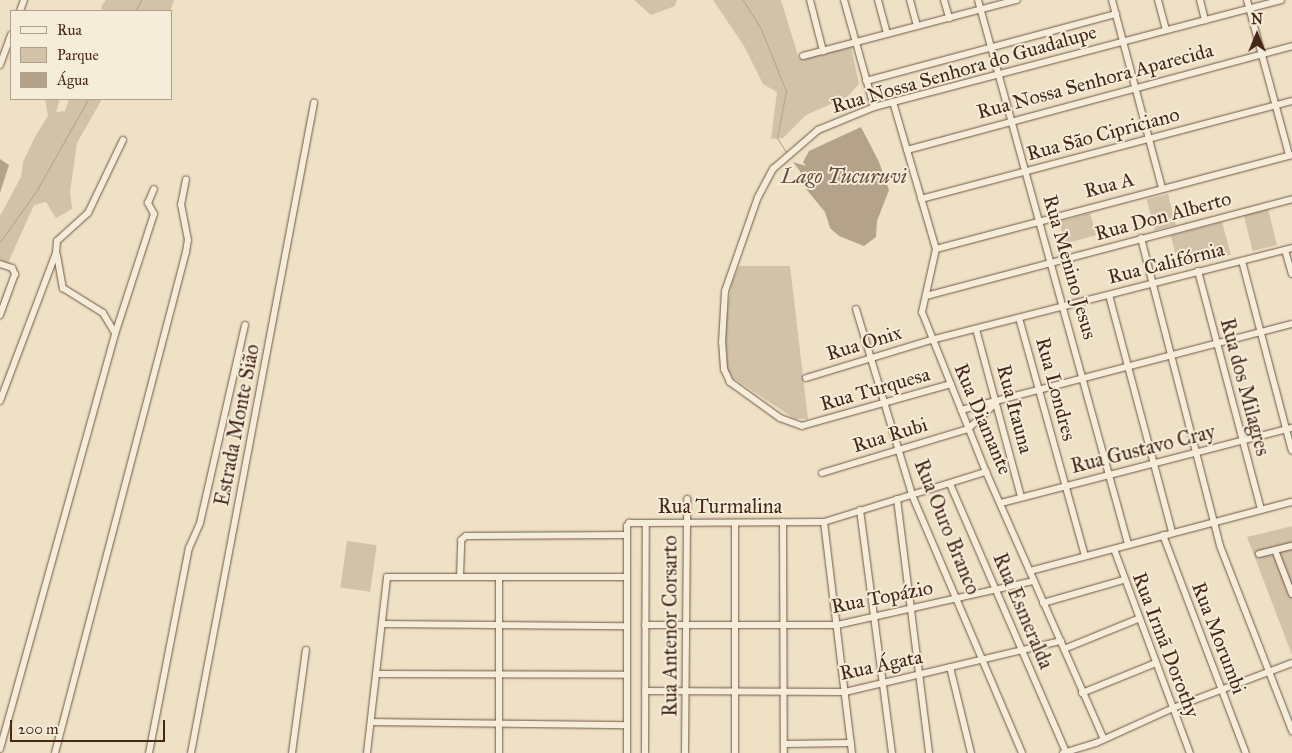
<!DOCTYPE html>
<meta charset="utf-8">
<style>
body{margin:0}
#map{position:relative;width:1292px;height:753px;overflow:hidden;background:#efe1c5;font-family:"IM FELL Great Primer",serif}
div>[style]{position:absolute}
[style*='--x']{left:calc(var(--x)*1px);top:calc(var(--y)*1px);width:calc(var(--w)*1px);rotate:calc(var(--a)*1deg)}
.green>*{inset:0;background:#d2c2a8;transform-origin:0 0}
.water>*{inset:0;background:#b5a28b}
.stream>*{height:1px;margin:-0.5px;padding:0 0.5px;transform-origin:0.5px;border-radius:0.5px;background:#b5a28b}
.roads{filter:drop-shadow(0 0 1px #705645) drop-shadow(0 0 1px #705645)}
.minor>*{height:6px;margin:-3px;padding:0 3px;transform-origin:3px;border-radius:3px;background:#f5ecd9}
span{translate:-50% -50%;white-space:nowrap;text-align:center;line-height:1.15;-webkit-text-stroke:4px #f5ecd9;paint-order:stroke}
.street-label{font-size:20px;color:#45281a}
.water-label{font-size:21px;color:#674d3c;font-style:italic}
.legend{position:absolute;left:10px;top:10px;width:162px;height:90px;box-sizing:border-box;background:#f5ecd9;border:1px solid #af9e8d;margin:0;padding:6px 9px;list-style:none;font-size:15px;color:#45281a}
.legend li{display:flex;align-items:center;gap:10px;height:25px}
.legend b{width:25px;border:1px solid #af9e8d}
.north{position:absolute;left:1232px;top:10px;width:50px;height:50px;-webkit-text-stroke:4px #f5ecd9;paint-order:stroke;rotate:0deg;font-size:14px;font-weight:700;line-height:20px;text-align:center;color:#45281a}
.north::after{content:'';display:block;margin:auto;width:18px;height:22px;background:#45281a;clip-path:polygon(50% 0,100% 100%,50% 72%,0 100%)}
.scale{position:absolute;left:10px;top:720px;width:155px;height:22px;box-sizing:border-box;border:2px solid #45281a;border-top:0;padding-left:6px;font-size:15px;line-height:18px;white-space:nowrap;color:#45281a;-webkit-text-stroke:4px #f5ecd9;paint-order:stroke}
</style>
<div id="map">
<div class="green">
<i style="clip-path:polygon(106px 0,174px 0,170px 11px,103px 11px,101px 7px)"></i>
<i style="clip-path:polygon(634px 0,677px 0,675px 6px,651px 15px)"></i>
<i style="clip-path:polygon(713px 0,781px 0,799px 59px,851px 47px,859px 84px,847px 97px,806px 115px,783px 138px,771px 139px,777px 92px,763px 84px,744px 46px)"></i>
<i style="clip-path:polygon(45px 99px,60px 99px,56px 112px,65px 111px,69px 99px,102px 99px,77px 143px,70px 192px,72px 209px,56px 218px,46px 202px,34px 205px,8px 263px,0 260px,0 216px,21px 177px,23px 162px,36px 135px,48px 116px)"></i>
<i style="left:1168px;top:194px;width:32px;height:22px;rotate:76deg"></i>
<i style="left:1268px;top:209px;width:37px;height:25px;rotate:76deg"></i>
<i style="left:1090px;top:213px;width:23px;height:32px;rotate:75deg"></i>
<i style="left:1222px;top:222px;width:34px;height:53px;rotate:75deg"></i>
<i style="clip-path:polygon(739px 266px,790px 266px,808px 419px,795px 419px,733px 378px,727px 369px,725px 328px,731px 285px)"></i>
<i style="clip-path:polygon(1292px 526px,1292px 655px,1247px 537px)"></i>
<i style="left:347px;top:541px;width:30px;height:47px;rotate:8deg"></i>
</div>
<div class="water">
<i style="clip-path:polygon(861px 127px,879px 162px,889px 190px,877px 221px,876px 237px,864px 246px,839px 236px,830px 228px,825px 212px,802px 184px,800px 171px,793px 162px,806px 166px,803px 162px,809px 151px)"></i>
<i style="clip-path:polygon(0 159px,9px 165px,0 193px)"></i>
</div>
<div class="stream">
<i style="--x:743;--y:0;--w:34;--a:58"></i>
<i style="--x:761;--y:29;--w:67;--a:68"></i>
<i style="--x:786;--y:91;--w:48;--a:100.8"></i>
<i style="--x:777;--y:138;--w:17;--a:57"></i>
<i style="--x:135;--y:11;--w:13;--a:-61"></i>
<i style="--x:0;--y:242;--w:64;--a:-54.6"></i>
<i style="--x:37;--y:190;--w:104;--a:-60.7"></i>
</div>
<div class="roads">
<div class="minor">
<i style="--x:810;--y:0;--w:53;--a:75.7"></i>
<i style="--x:844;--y:0;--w:111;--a:74.3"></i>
<i style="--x:878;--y:0;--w:35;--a:75"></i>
<i style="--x:910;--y:0;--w:27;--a:75"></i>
<i style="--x:944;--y:0;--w:19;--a:74"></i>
<i style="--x:978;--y:0;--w:564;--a:74.58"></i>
<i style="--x:1112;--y:0;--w:195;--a:75.1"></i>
<i style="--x:1158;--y:0;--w:31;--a:75"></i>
<i style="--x:1200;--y:0;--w:21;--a:76"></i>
<i style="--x:1247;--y:0;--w:161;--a:74.8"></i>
<i style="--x:20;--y:11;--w:12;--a:-70"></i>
<i style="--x:803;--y:56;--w:221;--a:-14.7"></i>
<i style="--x:0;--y:65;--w:32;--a:-70"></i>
<i style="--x:866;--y:81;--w:259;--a:-15"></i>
<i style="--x:893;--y:102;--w:153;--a:73.7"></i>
<i style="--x:936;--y:249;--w:65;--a:102.5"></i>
<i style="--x:922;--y:312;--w:172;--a:68.2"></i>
<i style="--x:986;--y:472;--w:290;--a:66.2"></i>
<i style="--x:907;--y:150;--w:399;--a:-15.1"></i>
<i style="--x:921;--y:199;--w:384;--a:-14.8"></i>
<i style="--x:1141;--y:238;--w:318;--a:75.6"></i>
<i style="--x:1220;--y:546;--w:199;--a:68.7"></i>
<i style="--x:936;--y:249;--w:368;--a:-14.8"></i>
<i style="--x:1285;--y:250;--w:25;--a:74"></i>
<i style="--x:57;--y:255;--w:34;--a:80"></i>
<i style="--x:63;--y:288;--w:47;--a:32"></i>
<i style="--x:103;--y:313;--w:23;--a:59"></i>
<i style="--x:1242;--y:261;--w:196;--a:75.3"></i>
<i style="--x:0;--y:264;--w:13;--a:18"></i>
<i style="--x:12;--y:268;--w:7;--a:63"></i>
<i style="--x:15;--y:274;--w:44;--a:110.1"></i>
<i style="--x:1198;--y:271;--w:247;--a:75.2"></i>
<i style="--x:1109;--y:295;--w:245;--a:75.1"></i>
<i style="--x:926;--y:296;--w:379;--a:-14.8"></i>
<i style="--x:856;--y:309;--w:194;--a:73.2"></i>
<i style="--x:912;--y:495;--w:280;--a:66.9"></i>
<i style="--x:1019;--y:318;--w:247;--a:74.5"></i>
<i style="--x:976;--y:329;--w:174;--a:75"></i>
<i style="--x:806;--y:378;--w:131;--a:-16.9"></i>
<i style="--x:931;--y:340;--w:373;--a:-14.3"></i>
<i style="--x:951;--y:384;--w:155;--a:164.3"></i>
<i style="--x:802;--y:426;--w:23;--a:-160"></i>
<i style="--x:780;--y:418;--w:62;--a:-144.2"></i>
<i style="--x:730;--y:382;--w:14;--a:-115"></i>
<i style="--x:724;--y:369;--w:26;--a:-94"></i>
<i style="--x:722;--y:343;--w:52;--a:-86.7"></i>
<i style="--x:725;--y:291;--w:100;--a:-70.7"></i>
<i style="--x:758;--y:197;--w:32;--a:-62"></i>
<i style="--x:773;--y:169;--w:60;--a:-40.9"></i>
<i style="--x:818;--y:130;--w:61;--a:-22.3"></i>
<i style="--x:874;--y:107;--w:421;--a:-14.7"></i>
<i style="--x:0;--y:401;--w:158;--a:-69.3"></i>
<i style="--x:56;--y:253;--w:12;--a:-85"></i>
<i style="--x:57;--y:241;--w:42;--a:-42.1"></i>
<i style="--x:88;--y:213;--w:81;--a:-64.4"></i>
<i style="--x:961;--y:410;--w:342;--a:-14.6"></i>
<i style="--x:822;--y:473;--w:152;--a:-16.8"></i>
<i style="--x:968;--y:429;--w:38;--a:-43"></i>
<i style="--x:950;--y:484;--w:292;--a:66.6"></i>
<i style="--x:897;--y:499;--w:256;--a:82.8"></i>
<i style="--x:1001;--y:503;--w:301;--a:-14.5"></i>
<i style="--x:860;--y:510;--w:245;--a:82.5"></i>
<i style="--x:783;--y:522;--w:231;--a:89.8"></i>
<i style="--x:824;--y:522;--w:233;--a:83.1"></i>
<i style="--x:735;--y:523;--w:230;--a:90"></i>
<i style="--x:1163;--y:535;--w:233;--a:69.2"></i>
<i style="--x:1114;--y:549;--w:218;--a:69.6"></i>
<i style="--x:1275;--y:550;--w:47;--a:68.9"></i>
<i style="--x:1259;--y:554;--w:34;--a:-14"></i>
<i style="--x:1030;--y:571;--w:271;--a:-14.8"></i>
<i style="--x:460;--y:577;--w:37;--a:-88"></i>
<i style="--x:461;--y:540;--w:6;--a:-39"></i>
<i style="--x:466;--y:536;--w:161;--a:-0.4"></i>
<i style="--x:1043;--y:603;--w:84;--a:-15.9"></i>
<i style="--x:382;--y:624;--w:244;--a:0.5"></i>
<i style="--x:645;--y:625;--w:192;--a:0"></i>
<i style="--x:837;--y:625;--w:202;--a:-12.6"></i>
<i style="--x:1064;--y:649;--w:80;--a:-22.1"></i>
<i style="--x:950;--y:667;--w:89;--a:76.3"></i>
<i style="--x:376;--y:674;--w:250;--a:0.2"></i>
<i style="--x:645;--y:691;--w:200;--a:0.3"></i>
<i style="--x:845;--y:692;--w:222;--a:-13.3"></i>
<i style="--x:1082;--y:693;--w:80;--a:-22.1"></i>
<i style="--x:371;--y:722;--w:256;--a:0.7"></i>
<i style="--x:784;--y:744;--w:67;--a:-0.9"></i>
<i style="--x:0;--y:749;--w:431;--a:-74.5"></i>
<i style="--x:115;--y:334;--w:126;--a:-72"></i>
<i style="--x:154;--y:214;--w:13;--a:-119"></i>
<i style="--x:148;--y:203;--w:15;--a:-67"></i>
<i style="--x:55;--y:753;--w:518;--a:-75.35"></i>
<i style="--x:186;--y:252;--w:12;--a:-81"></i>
<i style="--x:188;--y:240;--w:36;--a:-101"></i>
<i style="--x:181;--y:205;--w:26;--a:-79"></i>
<i style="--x:149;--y:753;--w:209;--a:-79"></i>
<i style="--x:189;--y:548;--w:27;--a:-66"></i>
<i style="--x:200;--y:523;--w:203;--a:-77.2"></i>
<i style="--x:191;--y:753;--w:662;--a:-79.28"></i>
<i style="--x:292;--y:753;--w:104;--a:-82.3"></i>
<i style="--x:367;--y:753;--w:177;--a:-83.5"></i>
<i style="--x:387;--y:577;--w:240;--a:0"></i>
<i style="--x:499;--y:753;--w:176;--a:-90"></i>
<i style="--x:627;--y:753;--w:227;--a:-90"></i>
<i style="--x:627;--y:526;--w:4;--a:-56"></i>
<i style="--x:629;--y:523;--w:17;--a:0"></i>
<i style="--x:645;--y:753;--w:230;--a:-89.8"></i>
<i style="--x:646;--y:523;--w:178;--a:-0.3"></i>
<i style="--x:824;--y:522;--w:170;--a:-17.2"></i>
<i style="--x:685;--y:753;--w:254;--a:-89.5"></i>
<i style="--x:1063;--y:753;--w:34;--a:-17"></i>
<i style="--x:1096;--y:743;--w:85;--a:-24.4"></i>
<i style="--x:1173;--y:708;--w:127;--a:-20.7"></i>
</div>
</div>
<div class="street-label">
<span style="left:964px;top:69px;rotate:-16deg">Rua Nossa Senhora do Guadalupe</span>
<span style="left:1095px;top:81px;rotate:-15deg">Rua Nossa Senhora Aparecida</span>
<span style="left:1103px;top:134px;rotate:-15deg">Rua São Cipriciano</span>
<span style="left:1109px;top:185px;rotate:-15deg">Rua A</span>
<span style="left:1163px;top:216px;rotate:-15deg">Rua Don Alberto</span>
<span style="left:1166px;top:263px;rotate:-14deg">Rua Califórnia</span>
<span style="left:1070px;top:267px;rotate:74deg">Rua Menino Jesus</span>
<span style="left:864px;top:343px;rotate:-17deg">Rua Onix</span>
<span style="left:1245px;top:387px;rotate:75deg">Rua dos Milagres</span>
<span style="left:875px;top:389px;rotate:-16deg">Rua Turquesa</span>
<span style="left:1056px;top:389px;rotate:75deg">Rua Londres</span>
<span style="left:1015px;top:409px;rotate:75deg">Rua Itauna</span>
<span style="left:983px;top:419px;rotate:67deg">Rua Diamante</span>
<span style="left:237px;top:425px;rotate:-79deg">Estrada Monte Sião</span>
<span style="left:890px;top:435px;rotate:-17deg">Rua Rubi</span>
<span style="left:1143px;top:449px;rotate:-14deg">Rua Gustavo Cray</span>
<span style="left:720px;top:506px">Rua Turmalina</span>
<span style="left:947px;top:527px;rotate:68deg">Rua Ouro Branco</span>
<span style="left:882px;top:597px;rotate:-11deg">Rua Topázio</span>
<span style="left:1023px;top:611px;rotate:67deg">Rua Esmeralda</span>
<span style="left:670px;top:626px;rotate:-90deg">Rua Antenor Corsarto</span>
<span style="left:1219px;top:638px;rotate:69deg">Rua Morumbi</span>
<span style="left:1166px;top:645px;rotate:69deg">Rua Irmã Dorothy</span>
<span style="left:881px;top:665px;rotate:-12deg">Rua Ágata</span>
</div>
<div class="water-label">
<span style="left:844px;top:176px">Lago Tucuruvi</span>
</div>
<ul class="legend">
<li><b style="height:6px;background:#f5ecd9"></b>Rua</li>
<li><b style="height:14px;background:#d2c2a8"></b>Parque</li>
<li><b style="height:14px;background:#b5a28b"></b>Água</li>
</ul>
<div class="north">N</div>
<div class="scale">200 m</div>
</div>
